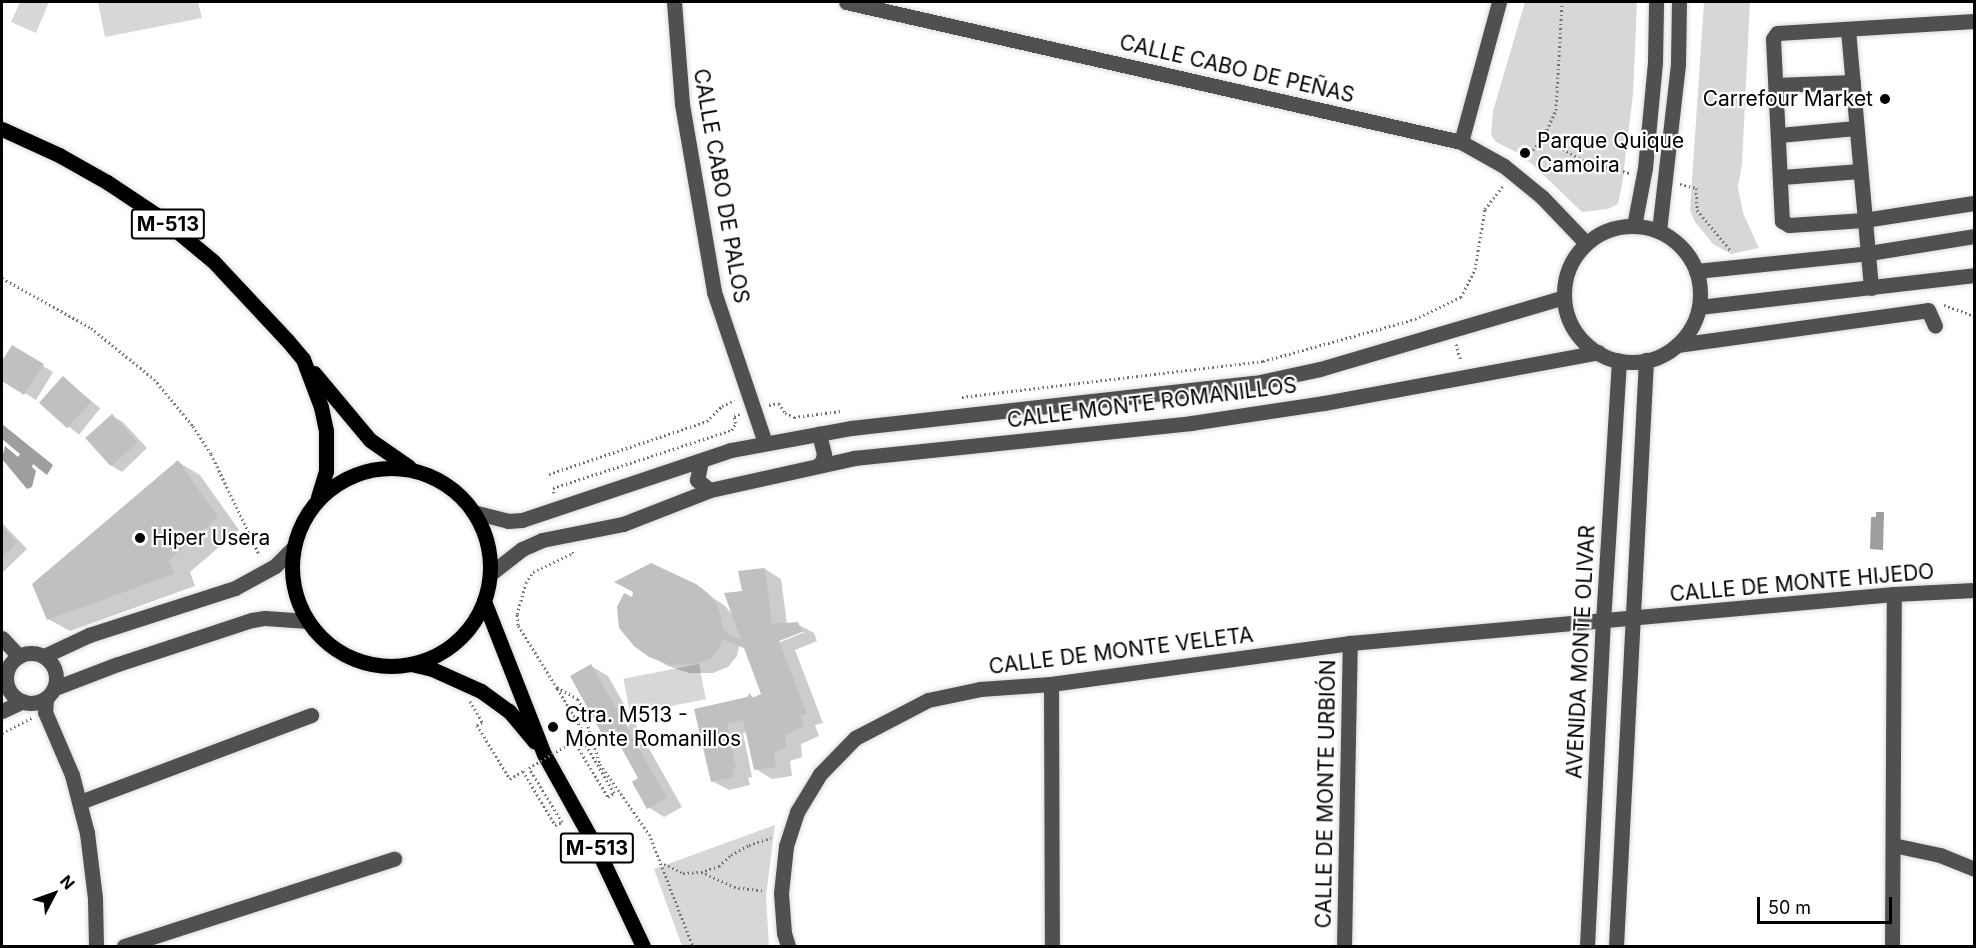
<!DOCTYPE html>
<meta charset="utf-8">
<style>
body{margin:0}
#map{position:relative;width:1976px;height:948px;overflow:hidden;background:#fff;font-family:Inter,sans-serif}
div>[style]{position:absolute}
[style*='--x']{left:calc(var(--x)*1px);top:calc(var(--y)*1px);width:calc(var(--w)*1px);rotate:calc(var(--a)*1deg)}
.green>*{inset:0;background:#d7d7d7;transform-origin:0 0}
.water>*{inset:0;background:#9e9e9e}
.shadow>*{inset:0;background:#0003;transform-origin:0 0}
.building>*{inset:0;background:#c0c0c0;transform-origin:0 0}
.path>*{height:3px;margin-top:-1.5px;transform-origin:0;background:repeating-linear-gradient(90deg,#727272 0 1.5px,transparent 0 4.5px)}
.roads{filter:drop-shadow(0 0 2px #dbdbdb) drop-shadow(0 0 2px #dbdbdb)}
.minor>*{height:15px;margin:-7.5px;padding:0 7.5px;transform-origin:7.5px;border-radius:7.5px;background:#505050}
.minor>.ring{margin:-7.5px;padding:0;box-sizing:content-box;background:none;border:15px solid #505050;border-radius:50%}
.major>*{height:15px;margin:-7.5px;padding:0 7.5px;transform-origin:7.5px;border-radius:7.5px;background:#000}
.major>.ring{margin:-7.5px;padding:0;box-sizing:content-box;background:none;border:15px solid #000;border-radius:50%}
.path-bridge>*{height:3px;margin-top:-1.5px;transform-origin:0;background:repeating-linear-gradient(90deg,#727272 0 1.5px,transparent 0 4.5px)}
.dots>*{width:16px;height:16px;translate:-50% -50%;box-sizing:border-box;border:3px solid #fff;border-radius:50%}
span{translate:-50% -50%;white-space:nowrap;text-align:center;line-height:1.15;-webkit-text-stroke:4.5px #fff;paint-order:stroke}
.shield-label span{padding:2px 4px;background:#fff;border:2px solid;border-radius:4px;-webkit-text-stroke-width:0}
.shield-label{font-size:20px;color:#000;font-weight:700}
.street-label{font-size:21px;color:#000}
.poi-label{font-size:21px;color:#000}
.right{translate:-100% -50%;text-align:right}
.left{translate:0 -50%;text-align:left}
.frame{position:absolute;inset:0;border:3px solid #000;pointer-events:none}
.north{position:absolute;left:24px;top:864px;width:60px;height:60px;-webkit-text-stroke:4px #fff;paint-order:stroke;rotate:49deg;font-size:16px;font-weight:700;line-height:24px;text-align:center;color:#000}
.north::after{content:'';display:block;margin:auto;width:21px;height:27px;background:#000;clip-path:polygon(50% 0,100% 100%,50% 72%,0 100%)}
.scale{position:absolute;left:1757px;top:897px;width:135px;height:27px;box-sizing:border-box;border:3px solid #000;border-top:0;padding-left:8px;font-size:18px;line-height:21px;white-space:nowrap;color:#000;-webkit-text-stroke:4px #fff;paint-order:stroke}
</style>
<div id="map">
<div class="green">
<i style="clip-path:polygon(20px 2px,49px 2px,36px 33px,11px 22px)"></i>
<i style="clip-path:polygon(98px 2px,198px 2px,202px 18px,105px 37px)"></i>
<i style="clip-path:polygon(1525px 2px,1637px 2px,1633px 94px,1622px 185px,1618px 204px,1608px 209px,1582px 212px,1533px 165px,1516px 152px,1496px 142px,1491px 135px,1493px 111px)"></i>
<i style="clip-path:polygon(1704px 2px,1750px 2px,1742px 164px,1738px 187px,1743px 213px,1759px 248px,1731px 254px,1713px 244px,1695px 222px,1690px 210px)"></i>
<i style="left:699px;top:664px;width:36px;height:77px;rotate:79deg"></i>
<i style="clip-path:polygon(775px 825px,766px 896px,769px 946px,682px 946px,654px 869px)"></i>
</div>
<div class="water">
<i style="clip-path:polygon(2px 424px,53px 465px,47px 475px,33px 464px,32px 467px,36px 471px,32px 487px,27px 489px,2px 459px,5px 446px,18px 457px,20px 454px,2px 439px)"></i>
<i style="clip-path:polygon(1876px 512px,1884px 512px,1883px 550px,1870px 549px,1871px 517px,1876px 517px)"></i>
</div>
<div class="shadow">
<i style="clip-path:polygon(12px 347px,53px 372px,36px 400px,2px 379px,2px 364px)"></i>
<i style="left:63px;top:378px;width:48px;height:34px;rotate:39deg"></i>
<i style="clip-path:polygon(112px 416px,123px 422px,147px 448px,122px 472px,112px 466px)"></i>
<i style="clip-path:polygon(178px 462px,200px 475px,239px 530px,190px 572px,195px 586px,70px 631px,48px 619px)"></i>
<i style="clip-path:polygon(2px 523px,27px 549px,2px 573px)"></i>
<i style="clip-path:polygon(evenodd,765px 569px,781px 579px,787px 624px,797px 624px,814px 633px,817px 641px,795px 650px,823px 723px,815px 725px,819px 736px,801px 744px,802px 757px,790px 761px,792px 776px,772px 779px,756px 769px,748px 732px,743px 733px,752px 777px,748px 778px,750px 785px,729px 790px,712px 781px,696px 710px,748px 698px,750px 695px,755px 698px,763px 695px,746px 649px,739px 646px,737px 656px,728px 667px,713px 673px,689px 673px,668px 666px,650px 656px,633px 599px,695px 585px,725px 606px,733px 615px,744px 592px,765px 569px,797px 632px,805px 632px,773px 645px,772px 642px,797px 632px)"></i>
<i style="clip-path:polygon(591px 666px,608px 676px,682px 807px,664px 817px,648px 807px,640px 779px,620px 744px,604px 735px)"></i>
</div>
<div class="building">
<i style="clip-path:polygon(12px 345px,44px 364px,24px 395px,2px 381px,2px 361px)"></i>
<i style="left:63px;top:376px;width:38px;height:36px;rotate:42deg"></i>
<i style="left:112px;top:414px;width:38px;height:36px;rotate:48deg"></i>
<i style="clip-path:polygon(178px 460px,218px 517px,169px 560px,174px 574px,47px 620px,32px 584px)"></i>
<i style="clip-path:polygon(2px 526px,17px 542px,2px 558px)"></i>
<i style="clip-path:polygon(651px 563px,696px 584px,709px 594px,718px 606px,724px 631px,741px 640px,724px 593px,742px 591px,738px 571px,765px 568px,772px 624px,798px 622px,802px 632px,779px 641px,807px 714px,800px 716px,804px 726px,785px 735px,786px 748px,774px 752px,776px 767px,754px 770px,743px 720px,727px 724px,736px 768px,732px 769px,734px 777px,711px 782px,694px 709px,747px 697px,750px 693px,752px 698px,761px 694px,744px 648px,722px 639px,721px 646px,711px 658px,696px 664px,671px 665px,649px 657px,634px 646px,619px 628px,617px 607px,624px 593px,632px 597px,633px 592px,614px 582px)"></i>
<i style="clip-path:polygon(591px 664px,667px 798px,647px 809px,632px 782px,638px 778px,612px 731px,603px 736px,570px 676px)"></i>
</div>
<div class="path">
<i style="--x:1543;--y:138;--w:51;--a:29.1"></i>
<i style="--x:1588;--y:163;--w:43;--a:13.4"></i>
<i style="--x:1524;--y:160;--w:29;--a:-49"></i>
<i style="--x:1543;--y:138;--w:31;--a:-65"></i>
<i style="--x:1556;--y:110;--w:108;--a:-86.8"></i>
<i style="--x:1680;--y:184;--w:16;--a:14"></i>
<i style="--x:1696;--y:188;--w:22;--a:87"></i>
<i style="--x:1697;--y:210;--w:53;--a:50.3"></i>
<i style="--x:2;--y:278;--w:102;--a:29.3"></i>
<i style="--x:91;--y:328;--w:81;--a:39"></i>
<i style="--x:154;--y:379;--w:61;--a:50.3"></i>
<i style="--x:193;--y:426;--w:33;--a:57"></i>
<i style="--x:211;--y:454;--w:111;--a:64.4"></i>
<i style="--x:1944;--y:305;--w:32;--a:20"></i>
<i style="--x:1456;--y:344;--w:18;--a:74"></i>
<i style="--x:962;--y:397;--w:303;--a:-6.8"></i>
<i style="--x:1263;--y:361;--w:158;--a:-15.4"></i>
<i style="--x:1415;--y:319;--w:51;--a:-25.6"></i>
<i style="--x:1461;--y:297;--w:31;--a:-63"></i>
<i style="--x:1475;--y:269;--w:61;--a:-80.5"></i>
<i style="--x:1485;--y:209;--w:29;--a:-52"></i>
<i style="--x:769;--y:405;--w:10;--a:-11"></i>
<i style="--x:779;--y:403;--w:12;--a:59"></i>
<i style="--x:785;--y:413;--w:10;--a:24"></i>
<i style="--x:794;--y:417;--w:48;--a:-7.1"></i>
<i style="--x:549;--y:474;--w:167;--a:-18.5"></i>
<i style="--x:707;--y:421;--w:21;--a:-45"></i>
<i style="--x:722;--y:406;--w:14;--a:-25"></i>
<i style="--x:554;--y:493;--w:5;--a:-101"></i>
<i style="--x:553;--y:488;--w:188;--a:-18"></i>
<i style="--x:732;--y:430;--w:8;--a:-60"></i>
<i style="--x:736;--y:423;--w:7;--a:-106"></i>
<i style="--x:734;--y:416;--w:6;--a:-18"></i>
<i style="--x:557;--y:687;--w:24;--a:30"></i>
<i style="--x:578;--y:699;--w:7;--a:63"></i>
<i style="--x:581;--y:705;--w:62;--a:72.1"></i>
<i style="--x:600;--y:764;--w:85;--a:55"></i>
<i style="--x:649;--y:834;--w:120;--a:68.6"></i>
<i style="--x:557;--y:688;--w:74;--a:-121.8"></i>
<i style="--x:518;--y:625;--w:11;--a:-95"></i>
<i style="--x:517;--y:614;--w:32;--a:-74"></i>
<i style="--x:526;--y:583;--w:13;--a:-58"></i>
<i style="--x:533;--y:572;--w:44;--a:-25.4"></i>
<i style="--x:573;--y:553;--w:2;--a:-117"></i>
<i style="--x:2;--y:733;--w:34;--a:-27"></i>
<i style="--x:664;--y:864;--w:21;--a:25"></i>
<i style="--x:683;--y:873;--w:18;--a:-3"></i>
<i style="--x:701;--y:872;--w:36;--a:24"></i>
<i style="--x:734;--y:887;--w:31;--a:7"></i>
<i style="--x:701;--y:872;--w:19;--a:-18"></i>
<i style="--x:719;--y:866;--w:16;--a:-43"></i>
<i style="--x:731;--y:855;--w:21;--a:-29"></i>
<i style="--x:749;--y:845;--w:23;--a:-18"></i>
</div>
<div class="roads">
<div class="minor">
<i style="--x:674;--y:2;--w:102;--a:85.5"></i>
<i style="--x:682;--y:104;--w:191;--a:80.3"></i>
<i style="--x:714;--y:292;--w:159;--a:71.3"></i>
<i style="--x:846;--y:2;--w:631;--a:12.82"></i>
<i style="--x:1461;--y:142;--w:49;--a:29.2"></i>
<i style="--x:1504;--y:166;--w:49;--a:39.2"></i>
<i style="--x:1542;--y:197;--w:64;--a:46.3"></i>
<i style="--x:1974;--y:21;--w:197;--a:176.5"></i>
<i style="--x:1777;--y:33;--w:7;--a:124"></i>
<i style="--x:1773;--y:39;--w:182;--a:87.2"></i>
<i style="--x:1782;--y:221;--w:8;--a:30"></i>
<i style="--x:1789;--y:225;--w:75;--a:-3.8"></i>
<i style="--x:1864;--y:220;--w:111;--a:-8.8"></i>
<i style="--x:1848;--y:30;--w:259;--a:84.9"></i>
<i style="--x:1776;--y:85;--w:77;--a:-2.2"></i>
<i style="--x:1779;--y:135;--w:77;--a:-5.2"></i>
<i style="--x:1461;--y:142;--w:145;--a:-74.8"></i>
<i style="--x:1782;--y:177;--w:78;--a:-4.4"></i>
<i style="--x:1634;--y:226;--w:59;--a:-79.3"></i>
<i style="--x:1645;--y:168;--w:106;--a:-84.6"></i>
<i style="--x:1655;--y:62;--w:60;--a:-89"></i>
<i class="ring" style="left:1564px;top:226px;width:121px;height:121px"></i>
<i style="--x:1659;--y:231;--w:168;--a:-83.5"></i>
<i style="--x:1678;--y:64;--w:62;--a:-89.1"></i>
<i style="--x:1696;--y:271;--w:174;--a:-5.9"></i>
<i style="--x:1869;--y:253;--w:106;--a:-9.2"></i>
<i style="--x:1699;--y:307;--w:277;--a:-6.6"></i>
<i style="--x:1677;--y:345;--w:253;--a:-7.9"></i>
<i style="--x:1928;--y:310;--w:17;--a:66"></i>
<i style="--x:701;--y:461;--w:19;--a:102"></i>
<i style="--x:697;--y:480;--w:16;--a:38"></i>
<i style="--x:817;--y:466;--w:6;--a:-39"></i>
<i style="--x:822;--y:462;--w:8;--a:-76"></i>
<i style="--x:824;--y:454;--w:21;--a:-104"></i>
<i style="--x:473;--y:512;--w:36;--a:14"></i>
<i style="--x:508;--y:521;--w:14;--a:-4"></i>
<i style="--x:522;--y:520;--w:220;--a:-18.5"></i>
<i style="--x:731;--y:450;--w:122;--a:-10.4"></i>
<i style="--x:851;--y:428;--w:406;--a:-6.4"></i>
<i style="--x:1255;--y:383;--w:66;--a:-12.2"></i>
<i style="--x:1320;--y:369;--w:254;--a:-16.4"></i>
<i style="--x:490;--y:574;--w:41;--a:-38"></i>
<i style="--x:522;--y:549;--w:22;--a:-24"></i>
<i style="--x:542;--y:540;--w:83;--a:-11.2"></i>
<i style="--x:623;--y:524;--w:93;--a:-21.3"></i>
<i style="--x:710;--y:490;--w:148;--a:-12.5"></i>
<i style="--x:854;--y:458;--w:339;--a:-5.9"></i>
<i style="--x:1191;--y:423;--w:134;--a:-8.6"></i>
<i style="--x:1324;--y:403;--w:279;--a:-10.5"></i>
<i style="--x:2;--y:638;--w:25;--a:47"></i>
<i class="ring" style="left:6px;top:653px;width:35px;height:35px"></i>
<i style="--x:44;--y:656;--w:50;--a:-25"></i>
<i style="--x:89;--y:635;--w:153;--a:-17.8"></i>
<i style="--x:235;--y:588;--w:46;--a:-28.8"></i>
<i style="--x:275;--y:566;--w:27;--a:-45"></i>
<i style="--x:1051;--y:684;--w:262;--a:89.8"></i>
<i style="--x:55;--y:688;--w:67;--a:-20.9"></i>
<i style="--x:118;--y:664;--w:141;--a:-18.2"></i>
<i style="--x:252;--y:620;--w:13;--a:-9"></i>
<i style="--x:265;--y:618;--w:43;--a:4"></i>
<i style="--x:46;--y:699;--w:13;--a:94"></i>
<i style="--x:45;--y:712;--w:69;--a:66.8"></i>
<i style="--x:72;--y:775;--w:60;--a:75.5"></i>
<i style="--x:87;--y:833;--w:65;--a:83"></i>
<i style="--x:95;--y:898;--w:48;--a:88.8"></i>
<i style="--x:2;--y:711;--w:23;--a:-25"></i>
<i style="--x:80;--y:802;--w:247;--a:-20.6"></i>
<i style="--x:1893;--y:845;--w:48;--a:12"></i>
<i style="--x:1940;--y:855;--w:37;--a:22"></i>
<i style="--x:124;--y:946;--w:284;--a:-17.9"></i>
<i style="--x:788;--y:946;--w:14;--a:-107"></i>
<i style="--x:784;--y:933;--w:40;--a:-94.3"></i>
<i style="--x:781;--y:893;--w:47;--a:-83.9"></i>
<i style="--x:786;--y:846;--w:36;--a:-72"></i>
<i style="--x:797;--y:812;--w:44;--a:-58.8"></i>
<i style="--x:820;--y:774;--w:50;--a:-45.8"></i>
<i style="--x:855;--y:738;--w:82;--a:-27.5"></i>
<i style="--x:928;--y:700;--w:53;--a:-11.9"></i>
<i style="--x:980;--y:689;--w:71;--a:-4"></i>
<i style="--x:1051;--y:684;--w:302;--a:-7.8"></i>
<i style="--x:1350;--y:643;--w:546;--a:-5.15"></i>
<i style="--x:1894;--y:594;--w:80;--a:-2.9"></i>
<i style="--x:1344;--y:946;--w:303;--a:-88.9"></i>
<i style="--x:1587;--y:946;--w:324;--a:-87.2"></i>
<i style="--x:1603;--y:622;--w:262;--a:-86.5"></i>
<i style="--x:1616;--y:946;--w:587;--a:-87.07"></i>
<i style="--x:1892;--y:946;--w:352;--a:-89.7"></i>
</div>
<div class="major">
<i style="--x:2;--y:129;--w:63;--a:24.5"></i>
<i style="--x:59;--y:155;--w:55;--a:29.4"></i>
<i style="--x:107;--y:182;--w:65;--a:33.7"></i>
<i style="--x:161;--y:218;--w:67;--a:39.6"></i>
<i style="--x:213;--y:261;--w:108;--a:46.9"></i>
<i style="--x:287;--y:340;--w:25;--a:50"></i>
<i style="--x:303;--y:359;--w:51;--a:69.4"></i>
<i style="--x:321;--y:407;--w:25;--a:78"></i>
<i style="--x:326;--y:431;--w:40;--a:90"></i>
<i style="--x:326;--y:471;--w:28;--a:107"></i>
<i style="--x:314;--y:373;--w:87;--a:50.1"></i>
<i style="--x:370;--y:440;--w:47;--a:34.7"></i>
<i class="ring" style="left:292px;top:468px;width:183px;height:183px"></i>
<i style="--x:484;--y:601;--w:164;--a:68.6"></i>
<i style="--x:544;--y:754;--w:111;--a:60.9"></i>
<i style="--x:598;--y:851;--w:105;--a:64.7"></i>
<i style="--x:411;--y:664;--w:22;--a:13"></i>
<i style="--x:432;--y:669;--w:54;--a:24.2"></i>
<i style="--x:481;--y:691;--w:34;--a:36"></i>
<i style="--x:509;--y:711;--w:40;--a:50"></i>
</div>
</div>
<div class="path-bridge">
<i style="--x:470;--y:701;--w:24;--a:60"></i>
<i style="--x:482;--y:722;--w:6;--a:149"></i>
<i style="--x:477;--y:725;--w:63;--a:58.6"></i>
<i style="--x:510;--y:779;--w:15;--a:-32"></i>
<i style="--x:523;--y:771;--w:63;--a:59.3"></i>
<i style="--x:555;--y:825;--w:8;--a:-23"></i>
<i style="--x:562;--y:822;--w:63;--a:-121.4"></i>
<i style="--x:529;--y:768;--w:52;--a:-31"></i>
<i style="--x:574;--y:741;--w:66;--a:58.7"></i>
<i style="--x:608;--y:797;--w:7;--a:-34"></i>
<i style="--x:614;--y:793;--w:64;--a:-120.2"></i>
<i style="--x:582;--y:738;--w:4;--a:-27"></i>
<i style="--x:586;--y:736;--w:56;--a:-121.1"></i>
</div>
<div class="dots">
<i style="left:1885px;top:99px;background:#000"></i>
<i style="left:1525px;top:153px;background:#000"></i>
<i style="left:140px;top:538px;background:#000"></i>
<i style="left:553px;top:727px;background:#000"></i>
</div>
<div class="shield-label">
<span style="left:168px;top:224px">M-513</span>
<span style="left:597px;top:848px">M-513</span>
</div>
<div class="street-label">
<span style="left:1237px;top:69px;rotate:13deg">CALLE CABO DE PEÑAS</span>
<span style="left:721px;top:186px;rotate:80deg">CALLE CABO DE PALOS</span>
<span style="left:1152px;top:403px;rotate:-7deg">CALLE MONTE ROMANILLOS</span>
<span style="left:1802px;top:583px;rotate:-5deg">CALLE DE MONTE HIJEDO</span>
<span style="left:1121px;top:651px;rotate:-7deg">CALLE DE MONTE VELETA</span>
<span style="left:1581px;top:652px;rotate:-87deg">AVENIDA MONTE OLIVAR</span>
<span style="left:1326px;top:794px;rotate:-89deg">CALLE DE MONTE URBIÓN</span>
</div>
<div class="poi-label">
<span class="right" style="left:1873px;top:99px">Carrefour Market</span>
<span class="left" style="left:1537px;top:153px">Parque Quique<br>Camoira</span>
<span class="left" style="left:152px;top:538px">Hiper Usera</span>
<span class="left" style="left:565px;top:727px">Ctra. M513 -<br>Monte Romanillos</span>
</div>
<div class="frame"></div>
<div class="north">N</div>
<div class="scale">50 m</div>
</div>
